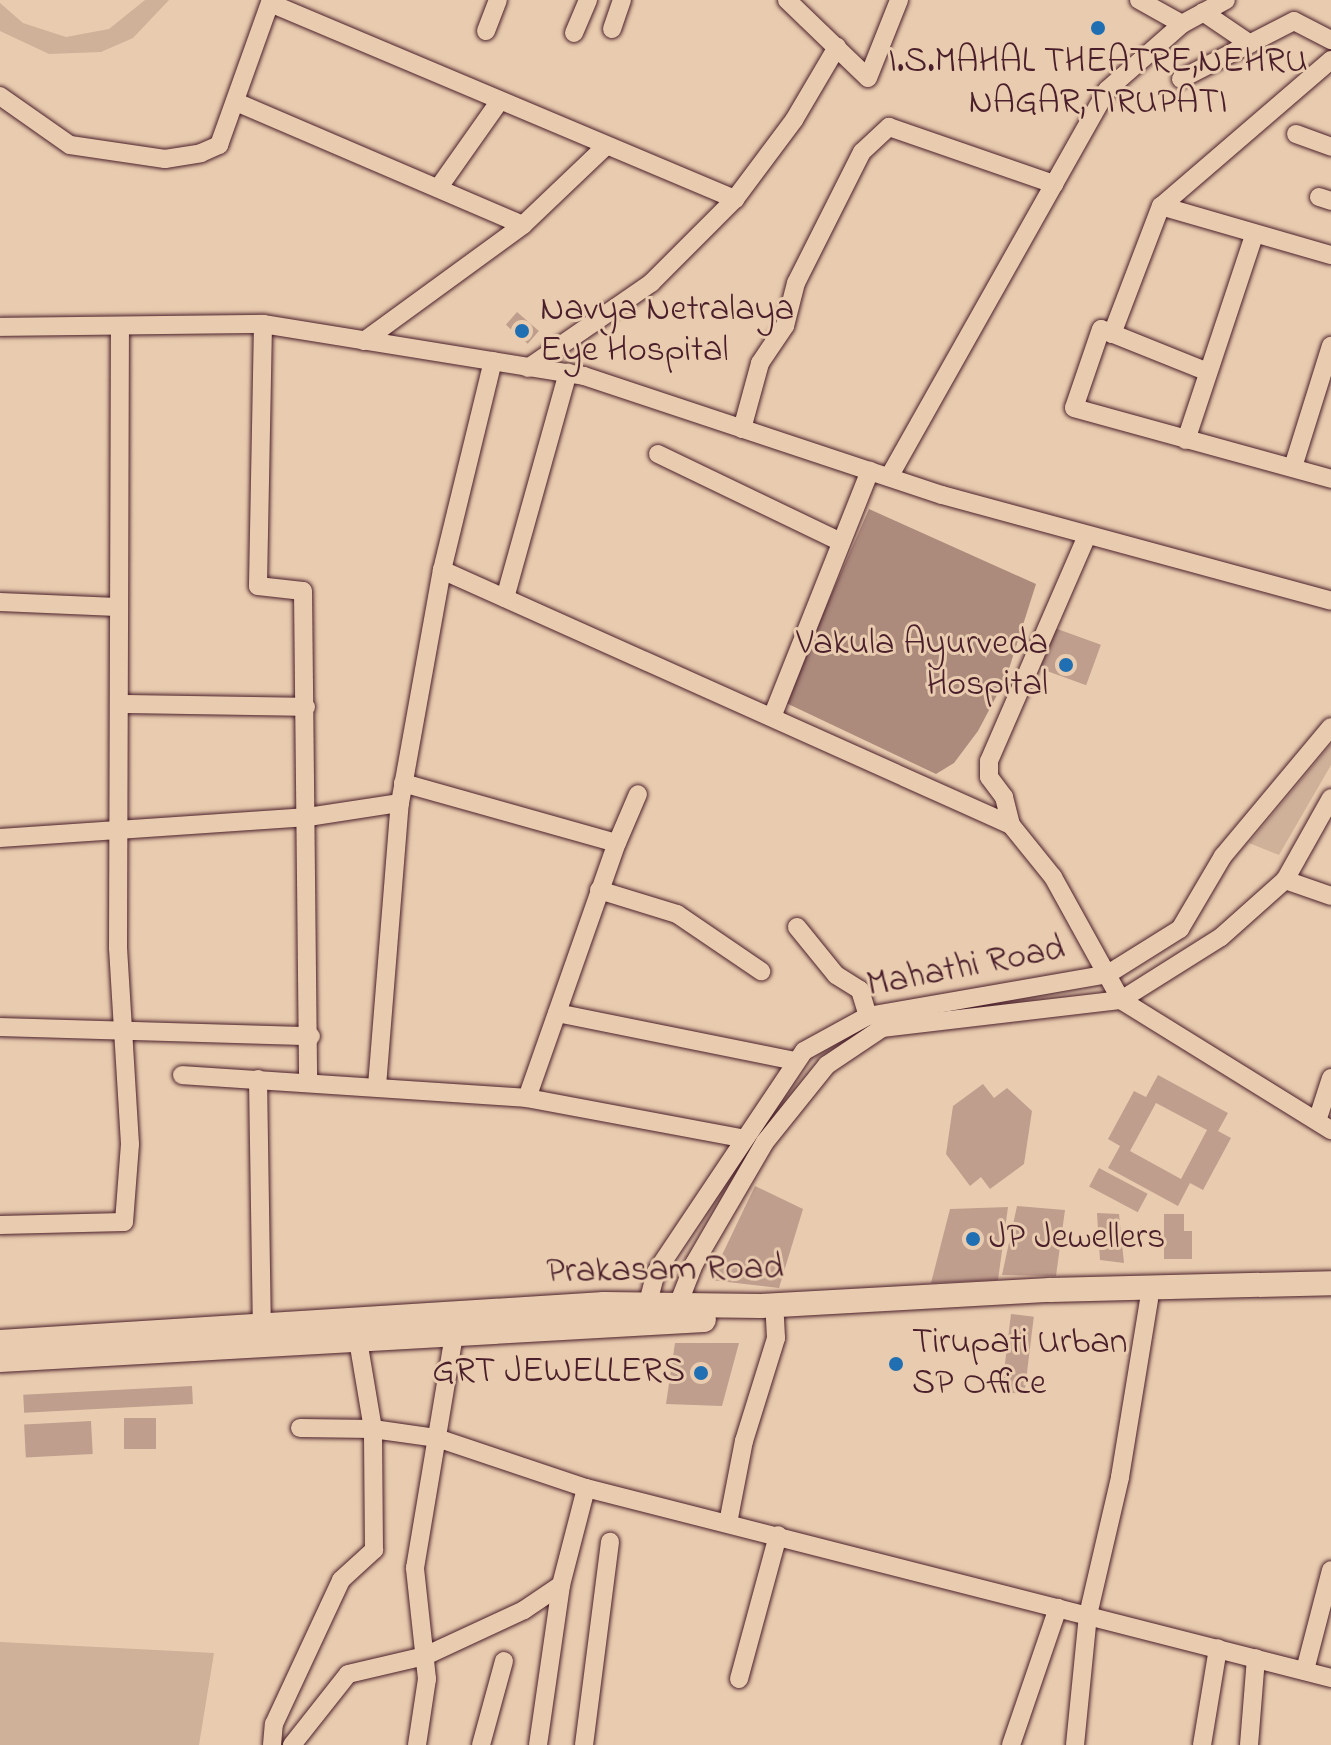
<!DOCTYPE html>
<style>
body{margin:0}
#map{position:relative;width:1331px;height:1745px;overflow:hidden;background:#e9ccaf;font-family:"Indie Flower",sans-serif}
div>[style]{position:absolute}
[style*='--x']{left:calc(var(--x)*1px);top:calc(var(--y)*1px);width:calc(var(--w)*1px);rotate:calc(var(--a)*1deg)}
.green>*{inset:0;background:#cfb099}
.water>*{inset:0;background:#ac8a7c}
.building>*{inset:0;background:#bf9e8d;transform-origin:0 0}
.roads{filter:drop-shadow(0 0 2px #4a1f2b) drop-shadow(0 0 2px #4a1f2b)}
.minor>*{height:18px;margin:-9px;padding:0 9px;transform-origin:9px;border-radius:9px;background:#e9ccaf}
.major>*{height:24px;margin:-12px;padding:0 12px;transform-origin:12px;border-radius:12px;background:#e9ccaf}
.dots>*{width:22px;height:22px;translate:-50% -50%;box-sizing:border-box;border:4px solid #e9ccaf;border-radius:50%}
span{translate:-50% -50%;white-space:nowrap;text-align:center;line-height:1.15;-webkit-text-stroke:6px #e9ccaf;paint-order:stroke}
.poi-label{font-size:36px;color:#4a1f2b}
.left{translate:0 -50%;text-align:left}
.right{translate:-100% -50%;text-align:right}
.street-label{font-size:36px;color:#4a1f2b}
</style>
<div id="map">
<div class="green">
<i style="clip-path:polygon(145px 0,169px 0,133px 38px,101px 52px,49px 54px,0 31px,0 3px,23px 23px,66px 37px,109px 29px)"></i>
<i style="clip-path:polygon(1331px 744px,1331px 765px,1279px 855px,1249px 843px)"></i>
<i style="clip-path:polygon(0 1642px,214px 1653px,199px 1745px,0 1745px)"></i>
</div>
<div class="water">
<i style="clip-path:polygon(869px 509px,1036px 584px,1006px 678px,978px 731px,954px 763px,936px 774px,784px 702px)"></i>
</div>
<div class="building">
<i style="left:517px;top:312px;width:29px;height:17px;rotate:41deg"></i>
<i style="left:1052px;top:627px;width:52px;height:43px;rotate:20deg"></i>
<i style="clip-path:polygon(evenodd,1158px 1075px,1228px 1113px,1218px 1131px,1231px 1138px,1203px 1190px,1190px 1183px,1178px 1206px,1108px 1168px,1120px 1146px,1108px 1139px,1134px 1091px,1146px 1097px,1158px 1075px,1156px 1103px,1207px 1130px,1181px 1179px,1130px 1151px,1156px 1103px)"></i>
<i style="clip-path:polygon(983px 1084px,994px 1098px,1007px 1088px,1032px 1111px,1024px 1164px,990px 1189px,981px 1177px,970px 1186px,946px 1154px,953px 1106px)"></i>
<i style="left:1099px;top:1168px;width:55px;height:21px;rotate:28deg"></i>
<i style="clip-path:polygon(755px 1186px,803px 1209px,779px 1288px,710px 1280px)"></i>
<i style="clip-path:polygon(1017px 1206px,1065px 1210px,1056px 1276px,1002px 1275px)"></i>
<i style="clip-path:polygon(1008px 1207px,998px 1280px,931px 1283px,950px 1209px)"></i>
<i style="clip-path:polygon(1097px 1213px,1119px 1214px,1124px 1263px,1100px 1260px)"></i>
<i style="clip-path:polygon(1164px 1214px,1184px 1214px,1184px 1231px,1192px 1231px,1192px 1259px,1164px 1259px)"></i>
<i style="left:1011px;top:1314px;width:23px;height:78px;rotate:7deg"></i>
<i style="clip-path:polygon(675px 1343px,739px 1343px,722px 1406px,666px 1404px)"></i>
<i style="left:192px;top:1386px;width:18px;height:169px;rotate:87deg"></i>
<i style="left:124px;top:1418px;width:32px;height:31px"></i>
<i style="left:91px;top:1421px;width:33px;height:67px;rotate:87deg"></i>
</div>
<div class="roads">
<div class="minor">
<i style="--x:787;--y:0;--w:112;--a:43.9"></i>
<i style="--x:868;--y:78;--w:84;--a:-68.3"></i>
<i style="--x:1139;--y:0;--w:49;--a:29.2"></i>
<i style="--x:270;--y:3;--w:505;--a:22.86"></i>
<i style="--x:1203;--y:12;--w:57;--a:34.2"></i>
<i style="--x:612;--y:29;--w:31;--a:-71"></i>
<i style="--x:486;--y:31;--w:33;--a:-69"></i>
<i style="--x:574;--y:33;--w:36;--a:-67"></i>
<i style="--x:1331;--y:60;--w:224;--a:139.3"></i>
<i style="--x:1161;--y:206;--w:177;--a:16.1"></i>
<i style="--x:1181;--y:79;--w:127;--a:-27.2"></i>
<i style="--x:1294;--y:21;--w:42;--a:27.2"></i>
<i style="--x:0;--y:96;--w:85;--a:35"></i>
<i style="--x:70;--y:145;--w:96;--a:8.4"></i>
<i style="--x:165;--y:159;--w:36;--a:-9"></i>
<i style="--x:201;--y:153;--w:20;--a:-24"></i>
<i style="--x:219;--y:145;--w:154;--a:-70.3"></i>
<i style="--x:236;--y:102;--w:312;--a:23.2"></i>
<i style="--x:523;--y:225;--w:113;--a:-43.6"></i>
<i style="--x:1296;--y:134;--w:37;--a:20"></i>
<i style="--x:439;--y:187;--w:104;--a:-54.8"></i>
<i style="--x:1319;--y:197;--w:13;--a:18"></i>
<i style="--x:263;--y:324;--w:262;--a:91.1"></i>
<i style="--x:258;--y:586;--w:45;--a:6.3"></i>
<i style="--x:303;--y:591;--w:490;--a:89.4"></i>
<i style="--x:0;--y:327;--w:263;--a:-0.7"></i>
<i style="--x:263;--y:324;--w:325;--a:9.2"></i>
<i style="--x:584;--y:376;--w:377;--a:18.4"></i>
<i style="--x:942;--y:495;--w:403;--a:15.2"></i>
<i style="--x:1112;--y:334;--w:137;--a:-69.1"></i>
<i style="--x:364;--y:341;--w:197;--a:-36.1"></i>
<i style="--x:528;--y:368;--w:150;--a:-34.6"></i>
<i style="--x:651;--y:283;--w:119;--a:-45"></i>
<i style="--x:735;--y:199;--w:99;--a:-53.2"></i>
<i style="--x:794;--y:120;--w:85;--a:-59.5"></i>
<i style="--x:1208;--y:372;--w:115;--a:-158.1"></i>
<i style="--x:1101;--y:329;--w:83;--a:108.9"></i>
<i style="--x:1074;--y:408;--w:267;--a:15.4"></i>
<i style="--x:742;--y:429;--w:68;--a:-74.7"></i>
<i style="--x:760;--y:363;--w:45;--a:-56"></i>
<i style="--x:785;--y:326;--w:44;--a:-75.7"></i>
<i style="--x:796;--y:283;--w:147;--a:-63.3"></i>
<i style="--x:862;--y:152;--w:37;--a:-43"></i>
<i style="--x:889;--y:127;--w:175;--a:19.1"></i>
<i style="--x:1186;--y:440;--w:215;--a:-71.6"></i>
<i style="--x:658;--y:454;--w:201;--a:25.7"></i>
<i style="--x:1293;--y:467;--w:127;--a:-72.6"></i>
<i style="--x:889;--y:477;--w:444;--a:-60.6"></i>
<i style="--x:1107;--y:90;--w:100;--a:-41.3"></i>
<i style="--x:1182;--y:24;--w:50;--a:-28.6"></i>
<i style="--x:442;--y:570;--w:624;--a:24.14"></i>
<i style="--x:1011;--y:825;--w:67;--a:51.1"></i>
<i style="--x:1053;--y:877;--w:141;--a:61.1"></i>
<i style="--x:1121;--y:1000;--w:247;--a:31.8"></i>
<i style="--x:505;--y:598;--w:234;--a:-74.4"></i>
<i style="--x:0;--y:602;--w:117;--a:2.4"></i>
<i style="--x:119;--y:704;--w:187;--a:0.9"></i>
<i style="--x:772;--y:717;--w:265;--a:-68.3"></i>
<i style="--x:403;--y:783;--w:222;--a:15.7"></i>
<i style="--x:617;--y:843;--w:53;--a:-66.8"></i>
<i style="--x:1011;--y:825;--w:29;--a:-104"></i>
<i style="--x:1004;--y:797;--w:25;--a:-127"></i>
<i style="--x:989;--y:777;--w:16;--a:-90"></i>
<i style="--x:989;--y:761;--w:245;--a:-66.5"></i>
<i style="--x:0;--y:838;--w:309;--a:-3.9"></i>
<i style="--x:308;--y:817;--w:93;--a:-8.7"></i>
<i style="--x:1285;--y:880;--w:49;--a:19.2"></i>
<i style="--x:599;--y:890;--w:82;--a:17.1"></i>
<i style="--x:677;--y:914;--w:102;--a:34.2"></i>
<i style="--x:797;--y:927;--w:62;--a:50.9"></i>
<i style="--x:836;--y:975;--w:28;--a:32"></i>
<i style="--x:860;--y:990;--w:27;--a:73"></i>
<i style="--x:557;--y:1013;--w:243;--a:11.4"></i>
<i style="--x:0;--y:1027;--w:311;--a:1.7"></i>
<i style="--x:182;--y:1075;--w:346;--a:3.8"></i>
<i style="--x:527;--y:1098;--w:218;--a:10.6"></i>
<i style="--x:258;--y:1079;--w:248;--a:89.1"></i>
<i style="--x:377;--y:1086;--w:284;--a:-85.4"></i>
<i style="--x:400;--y:803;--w:237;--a:-79.8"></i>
<i style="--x:442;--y:570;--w:215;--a:-76.3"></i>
<i style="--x:527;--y:1098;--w:270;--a:-70.6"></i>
<i style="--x:1318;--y:1118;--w:42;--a:-72"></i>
<i style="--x:0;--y:1225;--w:124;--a:-1.4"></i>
<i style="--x:124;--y:1222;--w:78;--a:-85.6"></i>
<i style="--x:130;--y:1144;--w:196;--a:-93.5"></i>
<i style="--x:118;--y:948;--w:622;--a:-89.82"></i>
<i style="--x:645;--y:1314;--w:43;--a:-75.3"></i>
<i style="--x:656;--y:1272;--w:266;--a:-56.2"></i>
<i style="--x:804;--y:1051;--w:73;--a:-28.7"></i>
<i style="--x:868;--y:1016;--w:244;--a:-9.9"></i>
<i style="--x:1108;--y:974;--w:85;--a:-32"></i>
<i style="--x:1180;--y:929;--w:85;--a:-59.5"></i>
<i style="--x:1223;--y:856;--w:168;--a:-50.1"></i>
<i style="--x:674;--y:1315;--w:55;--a:-68.6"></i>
<i style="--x:694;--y:1264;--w:141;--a:-59.8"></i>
<i style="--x:765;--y:1142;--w:99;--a:-51.2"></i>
<i style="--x:827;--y:1065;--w:66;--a:-33.9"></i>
<i style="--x:882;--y:1028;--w:241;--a:-6.7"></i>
<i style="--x:1121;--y:1000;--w:118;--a:-32.2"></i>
<i style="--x:1221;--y:937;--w:86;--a:-41.7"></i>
<i style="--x:1285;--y:880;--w:94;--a:-60.7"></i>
<i style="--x:300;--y:1428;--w:73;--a:0.8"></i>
<i style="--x:373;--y:1429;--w:65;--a:8"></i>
<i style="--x:437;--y:1438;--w:157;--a:18.6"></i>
<i style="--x:586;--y:1488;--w:769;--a:14.31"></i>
<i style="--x:728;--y:1523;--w:84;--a:-79"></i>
<i style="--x:744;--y:1441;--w:108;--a:-72.7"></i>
<i style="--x:776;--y:1338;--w:20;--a:-93"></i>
<i style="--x:1305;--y:1670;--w:103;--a:-75.4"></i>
<i style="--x:739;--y:1679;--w:149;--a:-74.8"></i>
<i style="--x:272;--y:1745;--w:21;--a:-85"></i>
<i style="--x:274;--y:1724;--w:159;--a:-65"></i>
<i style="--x:341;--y:1580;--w:45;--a:-42.3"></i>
<i style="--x:374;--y:1550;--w:121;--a:-90.5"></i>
<i style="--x:373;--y:1429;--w:90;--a:-99.6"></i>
<i style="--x:292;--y:1745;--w:90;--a:-51.7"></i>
<i style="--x:348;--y:1674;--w:79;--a:-13.2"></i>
<i style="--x:425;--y:1656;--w:109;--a:-24.9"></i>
<i style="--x:524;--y:1610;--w:45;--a:-34"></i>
<i style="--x:417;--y:1745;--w:67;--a:-81.4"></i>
<i style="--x:427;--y:1679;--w:112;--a:-96.2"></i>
<i style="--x:415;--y:1568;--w:237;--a:-80.5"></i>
<i style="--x:481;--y:1745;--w:87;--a:-74.7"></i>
<i style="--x:538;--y:1745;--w:162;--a:-81.8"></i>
<i style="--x:561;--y:1585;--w:100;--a:-75.5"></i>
<i style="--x:584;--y:1745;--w:205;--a:-82.7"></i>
<i style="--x:1011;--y:1745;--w:145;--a:-71.1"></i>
<i style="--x:1075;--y:1745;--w:131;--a:-84.3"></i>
<i style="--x:1088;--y:1615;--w:142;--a:-76.9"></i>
<i style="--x:1120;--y:1477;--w:180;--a:-80.7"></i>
<i style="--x:1202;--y:1745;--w:98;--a:-80.6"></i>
<i style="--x:1249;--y:1745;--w:87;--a:-85.4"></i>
</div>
<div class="major">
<i style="--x:0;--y:1342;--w:605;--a:-3.6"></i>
<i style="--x:604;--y:1304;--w:157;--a:0.7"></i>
<i style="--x:761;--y:1306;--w:289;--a:-3.2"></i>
<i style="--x:1050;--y:1290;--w:281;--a:-1.4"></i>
<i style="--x:0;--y:1360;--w:705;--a:-3.25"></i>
</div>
</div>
<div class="dots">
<i style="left:1098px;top:28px;background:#1f6fb2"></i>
<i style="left:522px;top:331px;background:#1f6fb2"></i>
<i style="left:1066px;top:665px;background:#1f6fb2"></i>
<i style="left:973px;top:1239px;background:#1f6fb2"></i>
<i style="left:896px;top:1364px;background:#1f6fb2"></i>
<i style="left:701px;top:1373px;background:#1f6fb2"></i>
</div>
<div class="poi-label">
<span style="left:1098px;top:83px">I.S.MAHAL THEATRE,NEHRU<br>NAGAR,TIRUPATI</span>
<span class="left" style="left:540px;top:331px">Navya Netralaya<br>Eye Hospital</span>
<span class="right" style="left:1048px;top:665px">Vakula Ayurveda<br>Hospital</span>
<span class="left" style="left:989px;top:1239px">JP Jewellers</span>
<span class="left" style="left:912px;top:1364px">Tirupati Urban<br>SP Office</span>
<span class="right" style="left:685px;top:1373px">GRT JEWELLERS</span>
</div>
<div class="street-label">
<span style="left:966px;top:968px;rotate:-11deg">Mahathi Road</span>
<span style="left:665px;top:1271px;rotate:-1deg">Prakasam Road</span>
</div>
</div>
